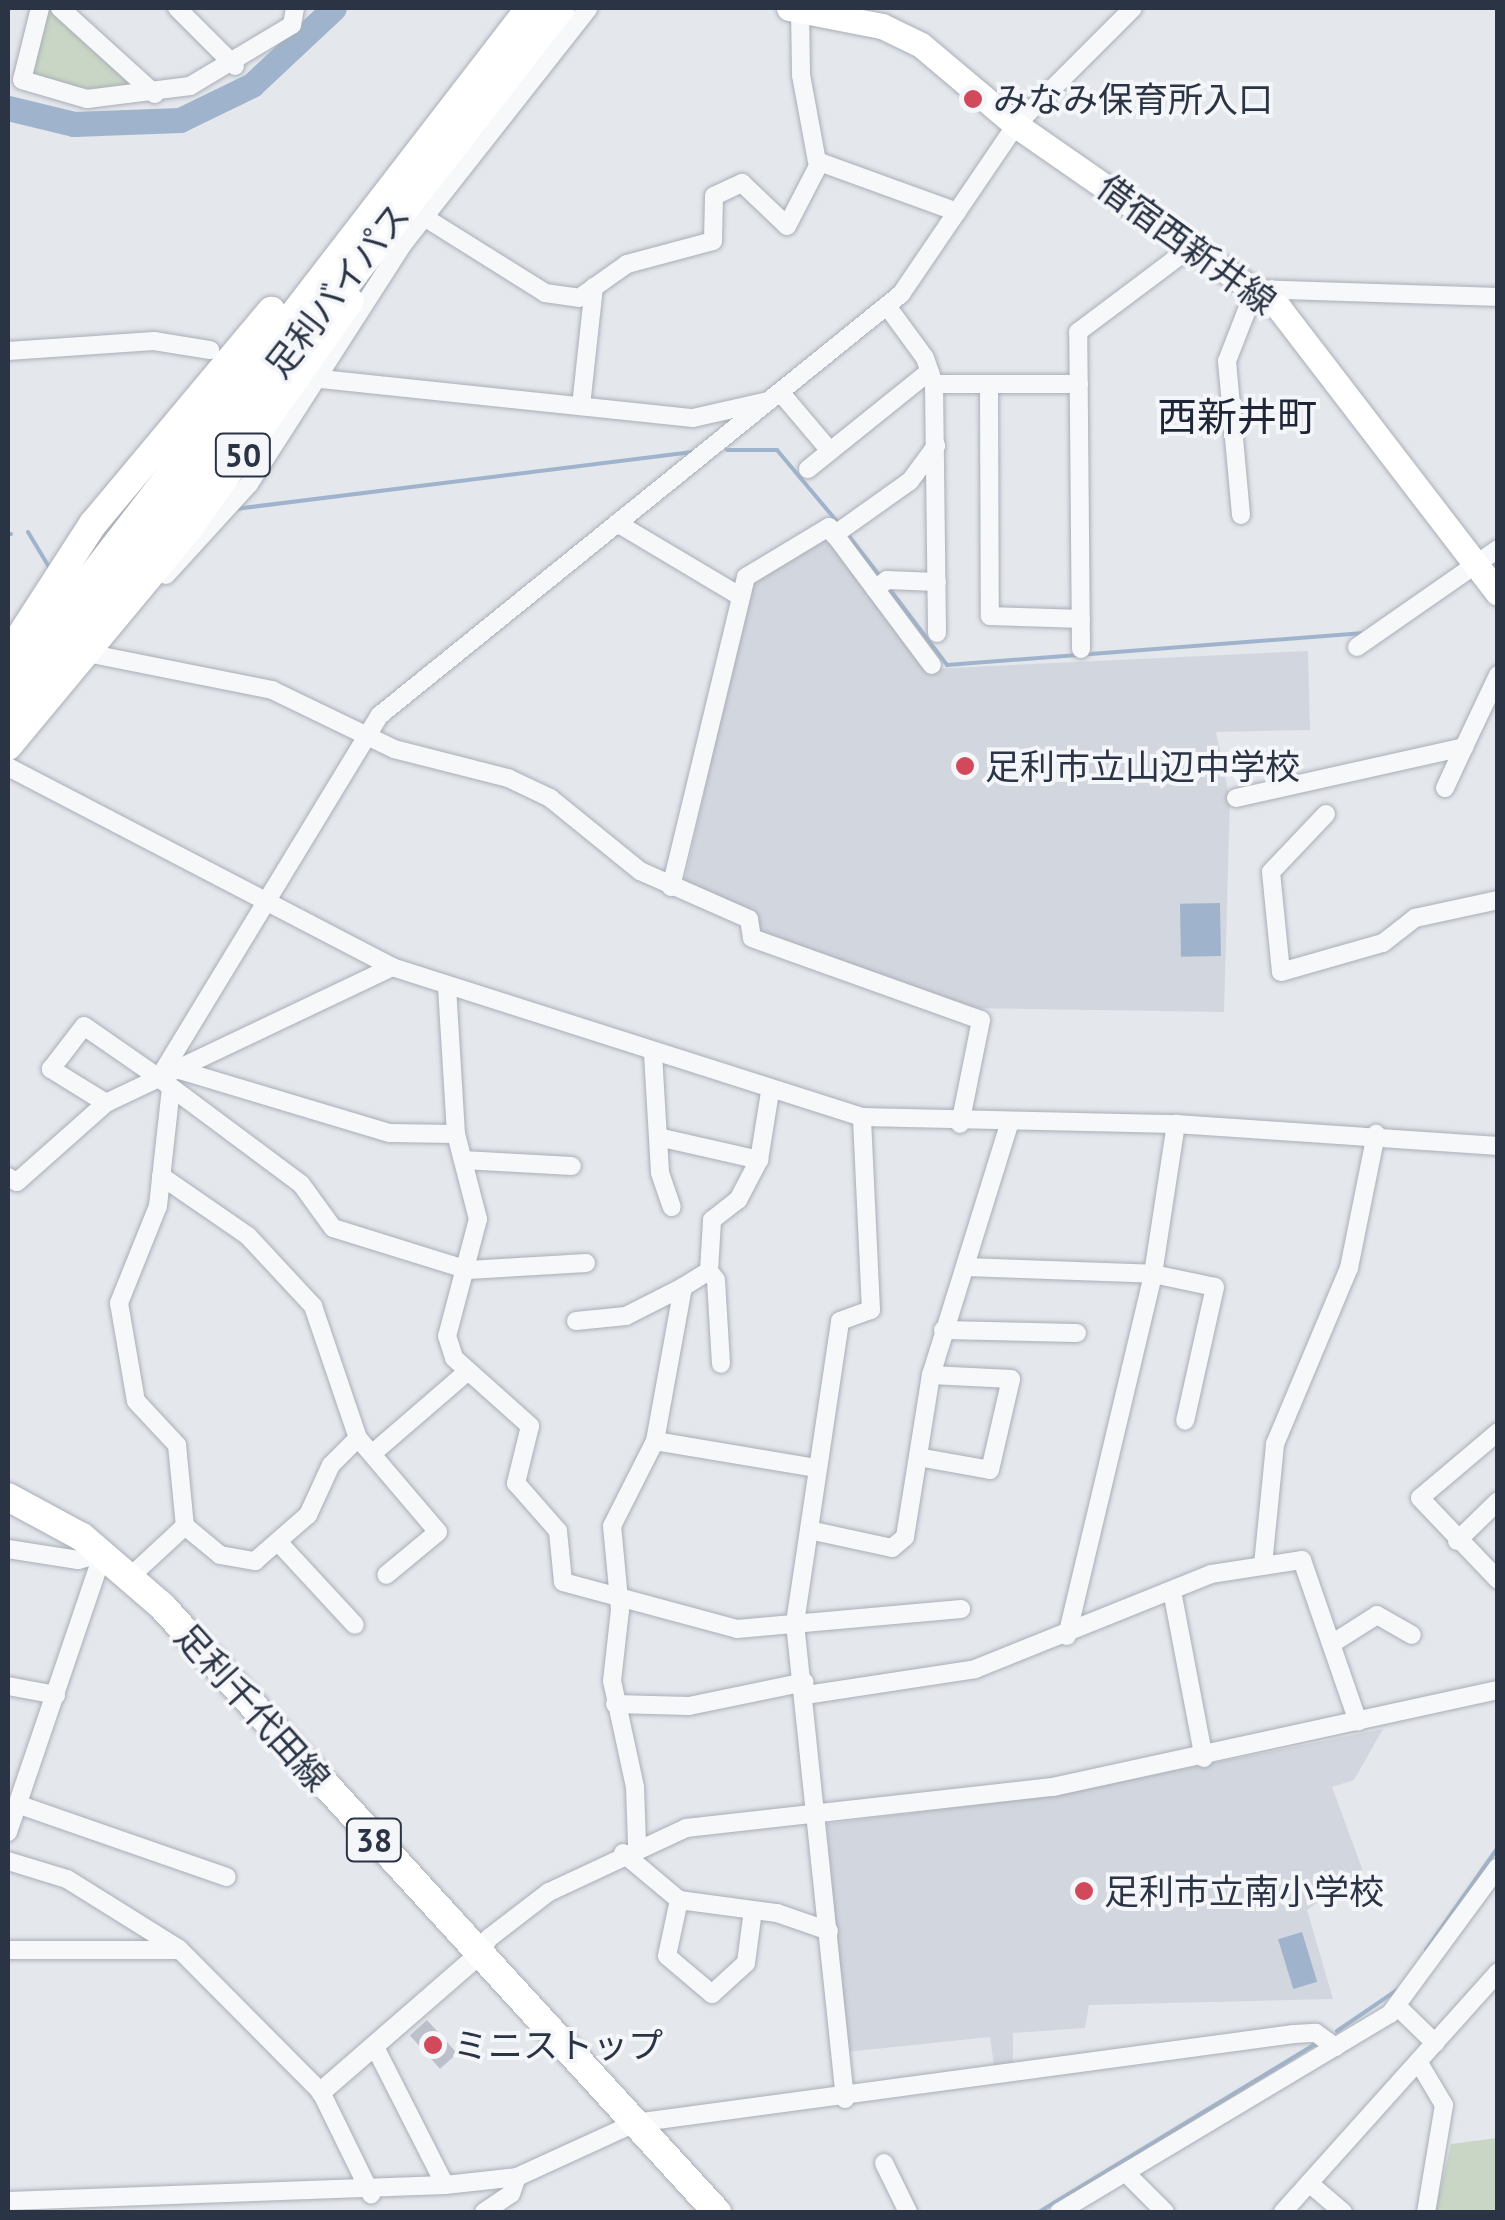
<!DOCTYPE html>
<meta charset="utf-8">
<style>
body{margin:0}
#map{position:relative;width:1505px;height:2220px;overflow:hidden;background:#e4e7ec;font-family:"PT Sans","Noto Sans JP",sans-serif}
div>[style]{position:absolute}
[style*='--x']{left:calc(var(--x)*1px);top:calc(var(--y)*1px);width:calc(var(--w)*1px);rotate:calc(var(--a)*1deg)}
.built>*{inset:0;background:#d2d6de}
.green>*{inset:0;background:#c9d6c5}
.water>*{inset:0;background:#9fb4cc;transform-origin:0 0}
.stream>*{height:4px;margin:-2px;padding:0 2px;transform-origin:2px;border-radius:2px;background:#9fb4cc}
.river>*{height:25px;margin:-12.5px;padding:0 12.5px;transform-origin:12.5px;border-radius:12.5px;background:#9fb4cc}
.building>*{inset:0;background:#bbc0ca;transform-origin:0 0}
.roads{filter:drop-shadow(0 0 2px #a9aeb7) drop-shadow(0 0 2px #a9aeb7)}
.minor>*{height:18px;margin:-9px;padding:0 9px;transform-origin:9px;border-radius:9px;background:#f7f8fa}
.tertiary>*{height:20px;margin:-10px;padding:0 10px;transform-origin:10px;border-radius:10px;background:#f7f8fa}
.secondary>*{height:25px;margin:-12.5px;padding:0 12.5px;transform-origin:12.5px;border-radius:12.5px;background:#fff}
.primary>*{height:28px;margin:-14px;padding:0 14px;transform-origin:14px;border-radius:14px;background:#fff}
.trunk>*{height:28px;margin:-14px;padding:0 14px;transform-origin:14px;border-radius:14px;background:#fff}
.dots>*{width:28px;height:28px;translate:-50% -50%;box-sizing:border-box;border:5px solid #f4f6f9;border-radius:50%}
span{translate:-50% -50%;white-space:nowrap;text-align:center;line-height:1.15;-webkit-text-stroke:8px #f4f6f9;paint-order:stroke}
.shield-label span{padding:2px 8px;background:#f4f6f9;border:2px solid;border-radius:8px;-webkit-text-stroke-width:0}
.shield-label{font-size:32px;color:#2b3445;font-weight:700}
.poi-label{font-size:35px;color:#2b3445}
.left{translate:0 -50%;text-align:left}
.street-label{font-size:35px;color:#2b3445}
.quarter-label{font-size:40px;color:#1d2536}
.frame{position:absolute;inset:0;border:10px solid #2b3445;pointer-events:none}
</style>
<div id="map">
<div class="built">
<i style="clip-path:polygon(831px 537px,929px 669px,1308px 651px,1310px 730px,1216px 732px,1230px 800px,1224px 1012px,961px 1008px,756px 936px,753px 915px,684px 884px,751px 582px)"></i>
<i style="clip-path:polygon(1383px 1729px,1354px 1780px,1332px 1787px,1363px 1871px,1307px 1910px,1333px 1999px,1089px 2005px,1085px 2028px,1013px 2033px,1013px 2064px,994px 2066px,990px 2037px,846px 2052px,827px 1824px,1059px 1794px)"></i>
</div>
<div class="green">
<i style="clip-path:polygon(54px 13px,132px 84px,128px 94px,35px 81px,29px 71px,43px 14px)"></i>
<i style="clip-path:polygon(1497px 2138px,1497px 2212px,1435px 2212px,1451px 2144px)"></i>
</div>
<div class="water">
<i style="left:1220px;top:903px;width:53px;height:40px;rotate:89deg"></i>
<i style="left:1302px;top:1932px;width:52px;height:25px;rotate:73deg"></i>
</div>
<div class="stream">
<i style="--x:727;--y:450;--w:50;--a:0"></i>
<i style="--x:777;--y:450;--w:97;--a:50"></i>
<i style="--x:235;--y:509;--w:461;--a:-7.1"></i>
<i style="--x:28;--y:532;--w:47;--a:59"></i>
<i style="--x:8;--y:534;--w:3;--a:0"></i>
<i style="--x:848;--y:535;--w:56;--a:52.3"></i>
<i style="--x:888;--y:587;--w:98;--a:52.9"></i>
<i style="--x:947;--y:665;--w:415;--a:-4.4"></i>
<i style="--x:1426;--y:1950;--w:126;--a:-55"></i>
<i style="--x:1337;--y:2031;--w:73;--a:-34.3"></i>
<i style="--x:1039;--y:2212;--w:325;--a:-31.3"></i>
</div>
<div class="river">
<i style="--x:8;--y:108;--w:68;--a:13.6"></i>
<i style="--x:74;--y:124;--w:106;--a:-2.2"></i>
<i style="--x:180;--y:120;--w:80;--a:-25.9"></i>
<i style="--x:252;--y:85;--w:112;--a:-43.2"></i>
</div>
<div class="building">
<i style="left:427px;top:2020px;width:45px;height:23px;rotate:48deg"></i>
</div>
<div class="roads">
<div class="minor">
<i style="--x:40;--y:8;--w:74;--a:104"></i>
<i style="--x:22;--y:80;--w:68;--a:16.3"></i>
<i style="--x:87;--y:99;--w:104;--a:-7.2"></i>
<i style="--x:190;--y:86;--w:119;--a:-30.9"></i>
<i style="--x:292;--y:25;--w:17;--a:-80"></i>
<i style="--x:60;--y:8;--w:128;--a:42.2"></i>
<i style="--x:177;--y:8;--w:82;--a:45"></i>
<i style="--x:800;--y:9;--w:66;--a:89.1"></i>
<i style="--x:801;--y:75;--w:87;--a:79.5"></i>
<i style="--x:817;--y:161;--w:149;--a:20"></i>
<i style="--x:424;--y:217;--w:143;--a:32.1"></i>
<i style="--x:545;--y:293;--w:34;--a:8"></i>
<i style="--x:579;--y:298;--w:59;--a:-35.3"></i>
<i style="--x:627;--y:264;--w:89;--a:-15"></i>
<i style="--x:713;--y:241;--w:45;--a:-88.7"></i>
<i style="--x:714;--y:196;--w:31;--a:-25"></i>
<i style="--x:742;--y:183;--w:62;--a:43.7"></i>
<i style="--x:787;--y:226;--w:72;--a:-62.7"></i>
<i style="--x:887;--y:306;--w:64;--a:53.8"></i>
<i style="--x:925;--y:358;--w:28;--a:71"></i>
<i style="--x:934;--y:384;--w:249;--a:89.3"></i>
<i style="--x:8;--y:351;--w:146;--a:-3.9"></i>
<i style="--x:154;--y:341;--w:57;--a:9.1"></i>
<i style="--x:321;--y:379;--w:374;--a:6"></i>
<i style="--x:693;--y:418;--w:77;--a:-12.8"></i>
<i style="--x:934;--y:384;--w:145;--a:0"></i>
<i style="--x:989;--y:385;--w:231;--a:89.8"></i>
<i style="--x:990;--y:616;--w:91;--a:1.9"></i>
<i style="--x:781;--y:393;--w:76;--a:49.8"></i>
<i style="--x:581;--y:406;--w:120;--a:-83.8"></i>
<i style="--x:808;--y:469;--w:156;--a:-38.8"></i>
<i style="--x:1241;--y:515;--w:155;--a:-95.2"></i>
<i style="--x:1227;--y:361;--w:77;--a:-68.7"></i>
<i style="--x:1255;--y:289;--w:243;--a:1.9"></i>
<i style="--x:617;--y:523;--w:144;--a:30.8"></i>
<i style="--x:834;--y:535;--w:93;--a:-35.4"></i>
<i style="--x:910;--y:481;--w:44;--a:-53.4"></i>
<i style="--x:166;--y:575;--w:123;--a:-47.6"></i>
<i style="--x:249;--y:484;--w:285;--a:-57.3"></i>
<i style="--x:403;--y:244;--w:300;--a:-51.8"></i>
<i style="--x:875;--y:589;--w:15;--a:-37"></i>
<i style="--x:887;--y:580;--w:50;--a:2.3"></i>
<i style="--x:1357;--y:647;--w:172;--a:-34.8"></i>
<i style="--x:1081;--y:649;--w:317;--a:-90.5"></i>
<i style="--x:1078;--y:332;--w:146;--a:-36.9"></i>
<i style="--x:87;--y:653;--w:189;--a:11.3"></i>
<i style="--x:272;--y:690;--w:136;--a:25.8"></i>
<i style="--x:394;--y:749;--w:118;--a:14.3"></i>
<i style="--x:508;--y:778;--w:47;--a:25.5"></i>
<i style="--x:550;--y:798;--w:116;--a:39"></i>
<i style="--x:640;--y:871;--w:119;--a:23.8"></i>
<i style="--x:749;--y:919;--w:19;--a:81"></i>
<i style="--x:752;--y:938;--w:243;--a:19.7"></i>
<i style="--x:981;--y:1020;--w:106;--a:101.4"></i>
<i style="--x:8;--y:767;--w:433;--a:27.5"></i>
<i style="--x:392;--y:967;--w:493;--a:17.7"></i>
<i style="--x:862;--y:1117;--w:314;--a:1.3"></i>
<i style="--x:1176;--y:1124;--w:323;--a:3.9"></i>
<i style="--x:1445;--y:788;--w:45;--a:-65.1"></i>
<i style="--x:1236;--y:798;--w:234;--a:-12.6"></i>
<i style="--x:1464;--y:747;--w:80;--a:-64.7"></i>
<i style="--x:1326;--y:814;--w:80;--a:133.5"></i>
<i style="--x:1271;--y:872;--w:100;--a:84.3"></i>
<i style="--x:1281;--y:972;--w:106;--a:-15.9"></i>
<i style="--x:1383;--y:943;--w:41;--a:-38"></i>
<i style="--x:1415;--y:918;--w:85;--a:-12.2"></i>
<i style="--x:671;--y:887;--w:319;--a:-76.4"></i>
<i style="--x:746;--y:577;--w:97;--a:-31.1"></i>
<i style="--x:829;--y:527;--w:172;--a:53.3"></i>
<i style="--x:447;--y:987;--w:147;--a:86.5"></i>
<i style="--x:456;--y:1134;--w:88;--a:75.5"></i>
<i style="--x:478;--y:1219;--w:121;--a:104.8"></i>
<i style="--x:447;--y:1336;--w:23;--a:72"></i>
<i style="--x:454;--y:1358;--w:102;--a:41.8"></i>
<i style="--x:530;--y:1426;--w:59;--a:103.8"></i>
<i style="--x:516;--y:1483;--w:64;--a:48.8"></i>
<i style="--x:558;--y:1531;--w:51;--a:84.4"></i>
<i style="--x:563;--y:1582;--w:180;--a:15.1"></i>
<i style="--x:737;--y:1629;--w:225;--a:-5.1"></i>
<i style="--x:653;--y:1054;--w:119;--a:86.6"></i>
<i style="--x:660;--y:1173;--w:36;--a:71"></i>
<i style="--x:176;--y:1069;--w:223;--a:16.7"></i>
<i style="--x:390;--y:1133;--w:66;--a:0.9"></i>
<i style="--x:171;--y:1088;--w:119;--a:96.3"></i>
<i style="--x:158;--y:1206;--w:105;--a:111.9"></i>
<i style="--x:119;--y:1303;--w:99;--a:80.2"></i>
<i style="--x:136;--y:1401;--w:60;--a:47"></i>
<i style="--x:177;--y:1445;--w:81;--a:84.4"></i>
<i style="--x:185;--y:1526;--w:45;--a:39.6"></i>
<i style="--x:220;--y:1555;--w:36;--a:10"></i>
<i style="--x:255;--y:1561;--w:70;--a:-41"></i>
<i style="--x:308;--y:1515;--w:55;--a:-65.3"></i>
<i style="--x:331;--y:1465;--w:38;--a:-45"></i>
<i style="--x:106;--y:1103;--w:65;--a:-148.3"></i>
<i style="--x:51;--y:1069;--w:54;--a:-52.5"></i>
<i style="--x:84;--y:1026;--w:91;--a:34.7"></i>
<i style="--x:658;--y:1137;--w:104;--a:12.8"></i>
<i style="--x:463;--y:1160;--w:109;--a:3.2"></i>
<i style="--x:161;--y:1176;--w:106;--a:34.6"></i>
<i style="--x:248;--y:1236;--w:96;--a:47.1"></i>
<i style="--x:313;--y:1306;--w:139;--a:71.2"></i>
<i style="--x:358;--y:1438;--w:123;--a:49.6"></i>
<i style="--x:438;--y:1532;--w:67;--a:140.4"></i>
<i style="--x:8;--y:1177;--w:10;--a:29"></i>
<i style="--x:17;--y:1182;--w:119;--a:-41.6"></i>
<i style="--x:106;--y:1103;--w:317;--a:-25.4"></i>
<i style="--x:586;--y:1263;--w:118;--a:176.6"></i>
<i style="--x:468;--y:1270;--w:141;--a:-162.7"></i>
<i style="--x:333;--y:1228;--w:54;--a:-126"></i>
<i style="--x:301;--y:1184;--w:177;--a:-143.3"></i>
<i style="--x:159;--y:1078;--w:425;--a:-58.7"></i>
<i style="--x:380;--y:715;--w:670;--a:-38.94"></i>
<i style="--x:901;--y:294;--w:204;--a:-55.8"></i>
<i style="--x:1016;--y:125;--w:165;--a:-45"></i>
<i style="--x:966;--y:1267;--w:187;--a:2.1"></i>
<i style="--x:1153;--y:1274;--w:63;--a:11.8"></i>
<i style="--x:1215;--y:1287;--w:137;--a:102.6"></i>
<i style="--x:709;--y:1271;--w:11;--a:52"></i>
<i style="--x:716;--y:1280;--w:84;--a:86.6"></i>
<i style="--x:576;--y:1321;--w:50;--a:-5.7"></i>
<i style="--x:626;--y:1316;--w:64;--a:-27"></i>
<i style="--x:943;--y:1330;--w:134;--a:1.3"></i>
<i style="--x:1498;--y:1432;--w:102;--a:139.8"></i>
<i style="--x:1420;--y:1498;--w:113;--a:46.4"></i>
<i style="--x:655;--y:1441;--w:164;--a:9.5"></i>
<i style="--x:373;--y:1453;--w:125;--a:-40.8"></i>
<i style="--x:918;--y:1457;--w:73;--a:10.2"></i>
<i style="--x:990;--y:1470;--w:93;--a:-77"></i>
<i style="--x:1011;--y:1379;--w:80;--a:-177.1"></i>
<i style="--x:809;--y:1530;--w:85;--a:12.2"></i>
<i style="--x:892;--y:1548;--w:17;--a:-40"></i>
<i style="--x:905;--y:1537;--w:164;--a:-80.9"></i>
<i style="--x:931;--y:1375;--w:262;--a:-72.7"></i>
<i style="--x:1457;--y:1541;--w:57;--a:-44.3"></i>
<i style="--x:280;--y:1544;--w:110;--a:47.2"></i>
<i style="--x:8;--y:1549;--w:71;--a:8.9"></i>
<i style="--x:78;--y:1560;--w:26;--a:-16"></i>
<i style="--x:103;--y:1553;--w:295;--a:108.8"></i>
<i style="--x:1263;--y:1565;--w:122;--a:-84.3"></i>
<i style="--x:1275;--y:1444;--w:191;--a:-67.2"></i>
<i style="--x:1349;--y:1268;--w:137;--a:-78.6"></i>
<i style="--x:131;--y:1576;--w:74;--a:-42.8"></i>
<i style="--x:1172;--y:1591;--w:170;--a:79.2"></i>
<i style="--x:1067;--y:1636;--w:372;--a:-76.6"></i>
<i style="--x:1153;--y:1274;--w:152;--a:-81.3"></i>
<i style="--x:1333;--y:1643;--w:52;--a:-32.5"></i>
<i style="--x:1377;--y:1615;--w:40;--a:29.7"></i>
<i style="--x:8;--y:1686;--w:49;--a:10.6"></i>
<i style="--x:806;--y:1695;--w:171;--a:-8.7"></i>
<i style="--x:975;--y:1669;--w:254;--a:-21.9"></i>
<i style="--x:1211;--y:1574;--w:92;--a:-8.7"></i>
<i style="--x:1302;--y:1560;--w:171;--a:70.9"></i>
<i style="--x:615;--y:1704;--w:74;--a:1.5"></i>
<i style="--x:689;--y:1706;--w:118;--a:-11.7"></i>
<i style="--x:17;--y:1804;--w:222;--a:19.2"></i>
<i style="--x:637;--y:1844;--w:57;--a:-92"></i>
<i style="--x:635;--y:1787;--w:108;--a:-102.2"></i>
<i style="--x:612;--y:1681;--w:71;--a:-83.6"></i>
<i style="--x:620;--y:1610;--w:84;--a:-95.4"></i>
<i style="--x:612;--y:1526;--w:95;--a:-63.2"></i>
<i style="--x:655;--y:1441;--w:157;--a:-79.7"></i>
<i style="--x:683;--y:1287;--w:31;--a:-32"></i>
<i style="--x:709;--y:1271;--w:51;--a:-86.6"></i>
<i style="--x:712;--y:1220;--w:33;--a:-38"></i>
<i style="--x:738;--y:1200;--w:45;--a:-62.3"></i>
<i style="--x:759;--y:1160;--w:69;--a:-80.8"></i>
<i style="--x:623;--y:1853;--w:73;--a:40"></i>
<i style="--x:679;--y:1900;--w:99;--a:7.6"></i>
<i style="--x:777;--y:1913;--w:55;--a:19.1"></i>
<i style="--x:8;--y:1861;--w:62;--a:17"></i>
<i style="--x:67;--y:1879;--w:132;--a:32"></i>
<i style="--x:179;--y:1949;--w:202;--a:45.2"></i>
<i style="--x:321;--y:2092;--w:114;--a:63.9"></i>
<i style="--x:679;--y:1900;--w:57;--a:102.1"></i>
<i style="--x:667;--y:1956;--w:59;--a:40.2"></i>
<i style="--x:712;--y:1994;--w:46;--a:-42.4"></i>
<i style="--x:746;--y:1963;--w:53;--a:-82.5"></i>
<i style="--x:8;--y:1950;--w:170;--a:0"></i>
<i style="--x:480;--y:1954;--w:18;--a:-61"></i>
<i style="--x:489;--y:1938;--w:76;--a:-37.5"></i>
<i style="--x:549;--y:1892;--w:151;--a:-25"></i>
<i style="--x:686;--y:1828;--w:369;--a:-6.4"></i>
<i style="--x:1053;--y:1787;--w:455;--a:-12.3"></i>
<i style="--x:1398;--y:2007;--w:52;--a:44.2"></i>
<i style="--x:377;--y:2051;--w:150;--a:63.1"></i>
<i style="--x:1419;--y:2063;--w:49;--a:59.2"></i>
<i style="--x:1444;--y:2105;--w:109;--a:99.5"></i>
<i style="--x:845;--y:2099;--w:479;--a:-96"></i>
<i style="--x:795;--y:1623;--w:305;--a:-81.5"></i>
<i style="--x:840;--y:1321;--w:33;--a:-20"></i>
<i style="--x:871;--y:1310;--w:193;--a:-92.7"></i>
<i style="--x:884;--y:2163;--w:55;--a:63.9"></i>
<i style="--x:1126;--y:2173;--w:55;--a:45"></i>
<i style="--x:1309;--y:2183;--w:45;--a:40.5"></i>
<i style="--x:8;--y:2201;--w:437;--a:-2.1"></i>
<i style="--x:445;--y:2185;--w:72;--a:-6.3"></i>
<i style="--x:517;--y:2177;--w:130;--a:-24.6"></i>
<i style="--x:635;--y:2123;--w:665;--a:-7.69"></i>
<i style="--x:1294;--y:2034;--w:22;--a:-3"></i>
<i style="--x:1316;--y:2033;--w:24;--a:36"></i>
<i style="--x:484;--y:2212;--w:32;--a:-34"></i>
<i style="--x:511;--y:2194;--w:18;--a:-71"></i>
<i style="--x:1059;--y:2212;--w:386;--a:-30.9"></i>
<i style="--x:1390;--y:2014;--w:182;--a:-53.7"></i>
<i style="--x:1283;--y:2212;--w:322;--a:-48.1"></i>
</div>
<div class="tertiary">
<i style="--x:321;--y:2092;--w:211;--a:-41"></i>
</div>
<div class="secondary">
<i style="--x:789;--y:8;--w:95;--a:11"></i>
<i style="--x:882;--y:26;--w:43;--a:26"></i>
<i style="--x:921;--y:45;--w:124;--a:40.1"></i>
<i style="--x:1016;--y:125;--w:320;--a:34.8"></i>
<i style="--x:1279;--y:308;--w:359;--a:52.5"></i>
</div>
<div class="primary">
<i style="--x:8;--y:1497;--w:84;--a:28.4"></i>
<i style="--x:82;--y:1537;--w:106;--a:40.8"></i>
<i style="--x:162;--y:1606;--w:822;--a:47.52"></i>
</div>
<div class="trunk">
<i style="--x:12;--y:649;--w:149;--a:-57.1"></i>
<i style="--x:93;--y:524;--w:278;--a:-50.1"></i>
<i style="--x:8;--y:685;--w:855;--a:-52.37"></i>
<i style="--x:8;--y:719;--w:901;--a:-52.13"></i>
<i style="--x:8;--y:746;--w:283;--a:-50.3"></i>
<i style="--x:189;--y:528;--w:278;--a:-54.7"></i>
</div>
</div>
<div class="dots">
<i style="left:973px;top:99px;background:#d1495b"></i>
<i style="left:965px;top:766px;background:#d1495b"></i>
<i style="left:1084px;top:1891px;background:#d1495b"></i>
<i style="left:433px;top:2045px;background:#d1495b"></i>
</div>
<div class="shield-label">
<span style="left:243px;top:455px">50</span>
<span style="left:374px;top:1840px">38</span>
</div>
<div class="poi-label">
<span class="left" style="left:993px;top:99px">みなみ保育所入口</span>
<span class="left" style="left:985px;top:766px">足利市立山辺中学校</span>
<span class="left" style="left:1104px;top:1891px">足利市立南小学校</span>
<span class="left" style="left:453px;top:2045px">ミニストップ</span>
</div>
<div class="street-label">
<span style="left:1187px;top:244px;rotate:36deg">借宿西新井線</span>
<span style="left:337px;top:290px;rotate:-52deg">足利バイパス</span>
<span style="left:253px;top:1707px;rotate:48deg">足利千代田線</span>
</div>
<div class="quarter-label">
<span style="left:1237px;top:416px">西新井町</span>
</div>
<div class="frame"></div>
</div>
